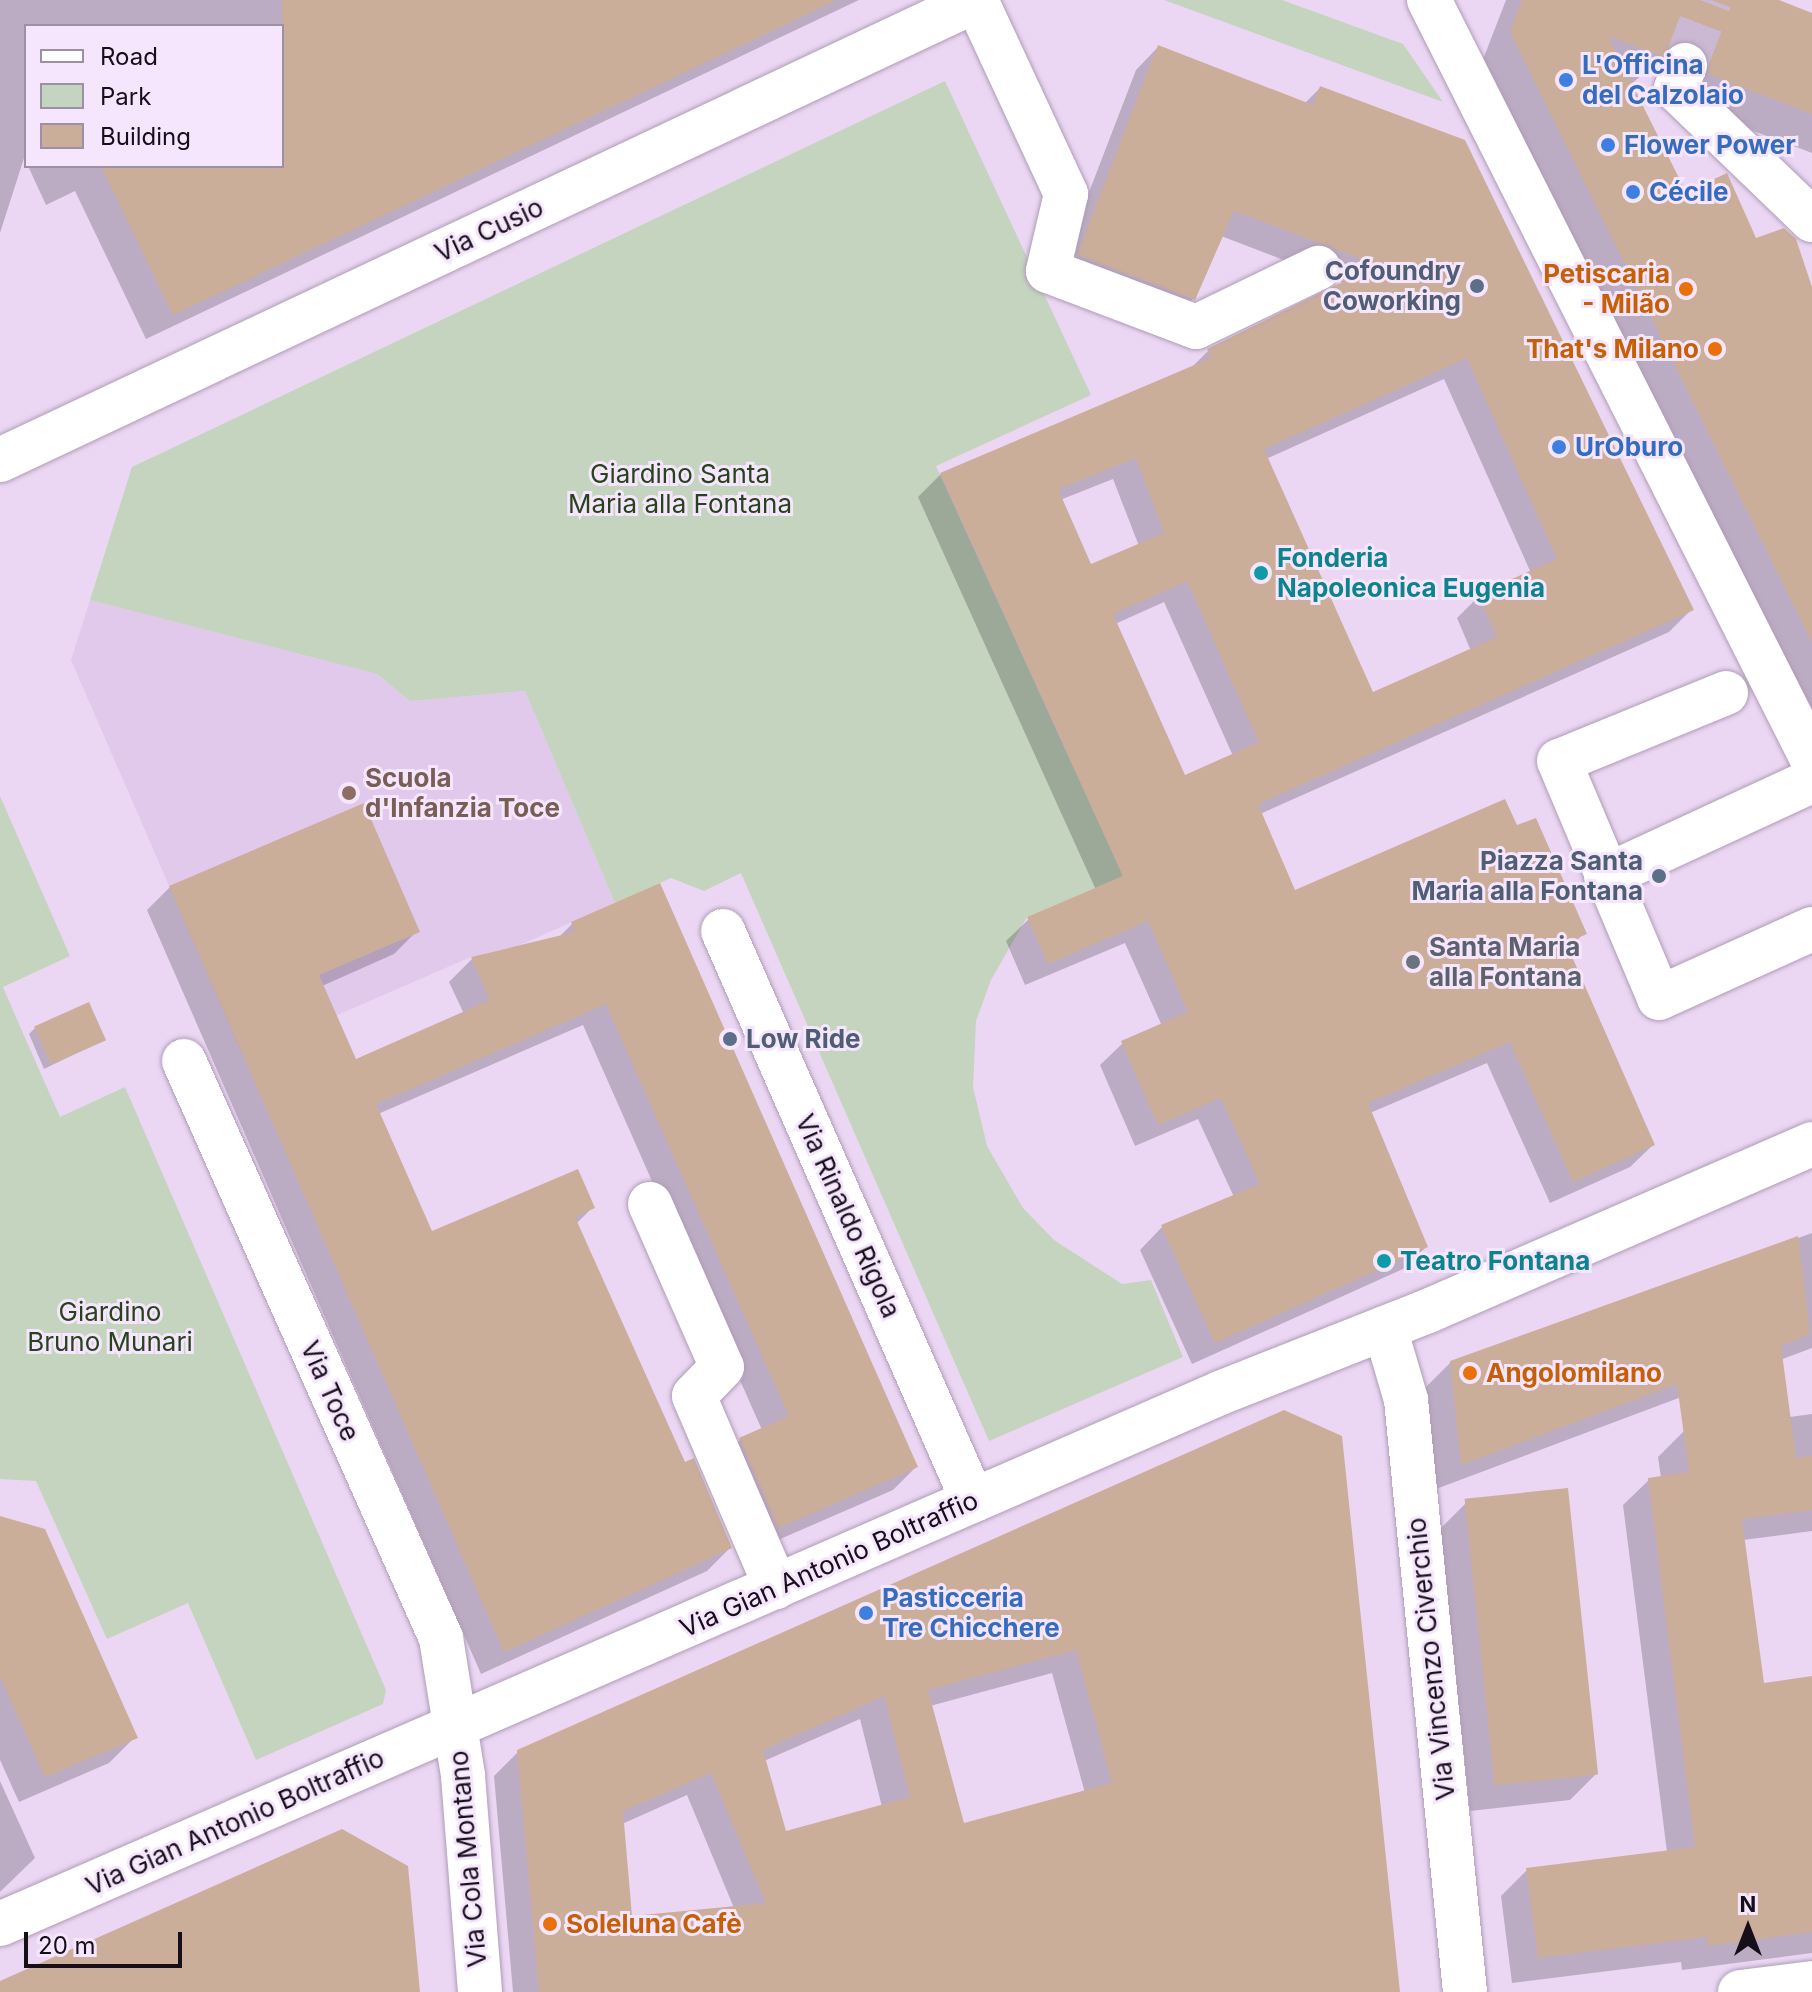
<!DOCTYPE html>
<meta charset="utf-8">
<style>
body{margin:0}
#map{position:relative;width:1812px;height:1992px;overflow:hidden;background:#ebd7f4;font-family:Inter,sans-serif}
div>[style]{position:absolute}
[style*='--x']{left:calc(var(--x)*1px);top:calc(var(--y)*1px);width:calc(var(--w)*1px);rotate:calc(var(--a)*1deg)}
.built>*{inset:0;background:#e1c9ec}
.green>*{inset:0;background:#c4d4be}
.shadow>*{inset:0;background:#0003}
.building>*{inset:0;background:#cbae9a;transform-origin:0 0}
.minor-tunnel>*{height:44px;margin-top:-22px;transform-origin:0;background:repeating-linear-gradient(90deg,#cbb9d3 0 44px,transparent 0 66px)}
.roads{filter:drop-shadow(0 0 2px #af9cb7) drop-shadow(0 0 2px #af9cb7)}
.minor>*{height:44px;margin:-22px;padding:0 22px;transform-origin:22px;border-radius:22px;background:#fff}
.dots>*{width:22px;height:22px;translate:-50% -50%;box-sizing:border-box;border:4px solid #f6e6fd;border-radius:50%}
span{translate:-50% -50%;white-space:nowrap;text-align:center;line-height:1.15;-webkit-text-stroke:6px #f6e6fd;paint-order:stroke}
.shop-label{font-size:26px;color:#366cbe;font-weight:700}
.left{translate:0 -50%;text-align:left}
.street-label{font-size:26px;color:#160f19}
.service-label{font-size:26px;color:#4e5e75;font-weight:700}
.right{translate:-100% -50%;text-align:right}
.food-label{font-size:26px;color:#c56008;font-weight:700}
.park-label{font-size:26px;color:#27431b}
.culture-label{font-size:26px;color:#0d838f;font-weight:700}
.education-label{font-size:26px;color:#785e54;font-weight:700}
.worship-label{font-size:26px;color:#5b616d;font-weight:700}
.legend{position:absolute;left:24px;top:24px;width:260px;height:144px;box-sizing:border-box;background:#f6e6fd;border:2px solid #9c90a2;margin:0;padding:10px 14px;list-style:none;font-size:24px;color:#160f19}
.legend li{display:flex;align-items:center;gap:16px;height:40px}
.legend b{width:40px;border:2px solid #9c90a2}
.north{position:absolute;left:1708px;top:1888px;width:80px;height:80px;-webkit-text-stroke:6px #f6e6fd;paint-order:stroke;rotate:0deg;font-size:22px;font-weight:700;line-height:32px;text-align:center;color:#160f19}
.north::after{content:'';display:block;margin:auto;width:28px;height:36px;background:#160f19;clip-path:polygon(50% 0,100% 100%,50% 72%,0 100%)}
.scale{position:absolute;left:24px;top:1932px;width:158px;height:36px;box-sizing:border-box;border:4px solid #160f19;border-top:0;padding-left:10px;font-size:24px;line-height:28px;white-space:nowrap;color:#160f19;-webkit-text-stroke:6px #f6e6fd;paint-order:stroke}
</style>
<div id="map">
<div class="built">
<i style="clip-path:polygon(90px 600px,377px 674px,410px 701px,525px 691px,615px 903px,520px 945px,471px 957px,243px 1056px,71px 660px)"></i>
</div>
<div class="green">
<i style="clip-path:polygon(1164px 0,1282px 0,1403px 44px,1443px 102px)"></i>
<i style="clip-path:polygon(945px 81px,1091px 395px,936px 466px,1123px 876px,1027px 917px,991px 980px,976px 1021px,973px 1087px,987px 1146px,1023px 1208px,1054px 1240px,1122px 1284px,1151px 1280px,1183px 1357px,989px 1441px,741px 873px,704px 891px,671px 878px,615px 903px,525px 691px,410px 701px,377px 674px,90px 600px,132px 467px)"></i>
<i style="clip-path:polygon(0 796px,70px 956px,3px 987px,22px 1031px,60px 1117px,125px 1087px,386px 1690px,383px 1704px,256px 1760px,188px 1603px,107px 1639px,36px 1481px,0 1479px)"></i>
</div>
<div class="shadow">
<i style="clip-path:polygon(0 0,859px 0,146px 339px,75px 191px,46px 205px,28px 166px,282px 166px,282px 26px,26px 26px,26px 162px,24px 158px,0 233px)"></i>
<i style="clip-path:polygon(1506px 0,1772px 0,1812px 15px,1812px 153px,1680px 103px,1665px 70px,1649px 69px,1630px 85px,1685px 195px,1755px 240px,1812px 294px,1812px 729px,1482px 62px)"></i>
<i style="clip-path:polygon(evenodd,1158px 47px,1304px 104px,1320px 88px,1692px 609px,1669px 632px,1260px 814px,1294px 893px,1516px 828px,1584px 933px,1567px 951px,1653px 1145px,1630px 1167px,1550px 1203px,1487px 1063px,1370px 1113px,1426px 1247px,1403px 1269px,1192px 1364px,1140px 1250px,1162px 1227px,1234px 1197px,1198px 1119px,1135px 1146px,1100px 1065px,1123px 1043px,1162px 1026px,1125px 943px,1025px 985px,1006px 941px,1029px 919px,1096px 890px,918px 497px,941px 474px,1190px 369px,1208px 351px,1344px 283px,1221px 236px,1193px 299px,1170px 321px,1056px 278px,1136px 70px,1158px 47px,1444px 379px,1531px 573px,1479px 596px,1457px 618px,1471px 651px,1372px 694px,1266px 459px,1444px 379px,1158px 47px,1113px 479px,1139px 546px,1090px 567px,1060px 500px,1113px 479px,1158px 47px,1164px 602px,1233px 756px,1184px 778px,1115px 624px,1164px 602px)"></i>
<i style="clip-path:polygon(659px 886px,916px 1467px,893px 1490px,755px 1550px,718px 1463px,740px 1440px,762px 1430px,583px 1025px,378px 1114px,431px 1234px,593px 1207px,576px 1224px,684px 1465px,730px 1548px,707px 1571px,481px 1674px,147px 910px,170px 887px,417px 931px,394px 954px,322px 986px,355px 1061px,464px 1014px,449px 982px,472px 959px,558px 938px,572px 924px)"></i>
<i style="clip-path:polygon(35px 1028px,103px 1040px,44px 1069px,29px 1034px)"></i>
<i style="clip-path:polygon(1812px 1233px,1812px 1348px,1436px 1489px,1425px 1388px,1451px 1362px)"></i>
<i style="clip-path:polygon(evenodd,1284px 1413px,1398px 1992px,513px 1992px,494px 1776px,518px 1752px,1284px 1413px,1052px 1673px,1085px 1793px,962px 1826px,930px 1706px,1052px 1673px,1284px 1413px,860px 1719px,882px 1807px,784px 1834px,764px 1761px,860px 1719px,1284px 1413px,687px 1795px,734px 1908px,630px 1918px,622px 1824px,687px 1795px)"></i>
<i style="clip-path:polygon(1812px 1414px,1812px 1531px,1743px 1540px,1762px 1685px,1812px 1678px,1812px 1953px,1682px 1970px,1681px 1962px,1512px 1983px,1501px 1896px,1527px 1870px,1667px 1852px,1623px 1505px,1649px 1480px,1661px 1478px,1658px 1457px,1684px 1431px)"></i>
<i style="clip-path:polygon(1466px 1503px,1596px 1774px,1570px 1800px,1470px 1811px,1440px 1529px)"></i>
<i style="clip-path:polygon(0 1518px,135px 1737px,109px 1763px,19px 1802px,0 1760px)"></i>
<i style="clip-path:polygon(0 1781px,35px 1858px,0 1892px)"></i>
</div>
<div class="building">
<i style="clip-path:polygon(282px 0,837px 0,173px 315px,101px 166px,282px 166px)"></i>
<i style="clip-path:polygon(1522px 0,1779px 0,1812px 13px,1812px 114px,1708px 74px,1709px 60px,1694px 42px,1680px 41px,1662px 56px,1608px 36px,1686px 192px,1727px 173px,1756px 238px,1784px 228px,1796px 239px,1812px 287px,1812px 642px,1510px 32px)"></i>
<i style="clip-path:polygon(evenodd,1158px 45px,1313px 105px,1320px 86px,1465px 140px,1694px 610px,1258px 804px,1295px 890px,1505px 799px,1517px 825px,1536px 818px,1587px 934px,1566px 943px,1655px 1145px,1573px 1182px,1510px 1042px,1368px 1103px,1428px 1247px,1215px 1343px,1161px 1225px,1260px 1184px,1221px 1098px,1158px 1125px,1121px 1041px,1188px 1012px,1148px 921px,1048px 964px,1027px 917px,1123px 876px,940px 473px,1211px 358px,1207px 349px,1377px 265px,1234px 211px,1195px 300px,1077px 255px,1158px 45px,1467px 358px,1557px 559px,1478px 594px,1497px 637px,1373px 692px,1264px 449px,1467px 358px,1158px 45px,1136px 458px,1164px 533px,1091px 564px,1058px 489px,1136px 458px,1158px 45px,1187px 581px,1259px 742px,1185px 775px,1113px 614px,1187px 581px)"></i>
<i style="clip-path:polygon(364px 803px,420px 932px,319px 975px,356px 1059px,490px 1000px,471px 957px,575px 932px,571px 922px,660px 883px,918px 1467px,778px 1528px,739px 1438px,789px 1416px,606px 1004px,376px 1104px,432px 1231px,578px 1169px,595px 1208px,575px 1217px,685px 1462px,694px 1458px,732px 1548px,504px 1652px,169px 886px)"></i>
<i style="left:89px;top:1002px;width:42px;height:60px;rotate:66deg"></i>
<i style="clip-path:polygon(1798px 1236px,1810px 1334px,1781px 1346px,1796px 1458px,1812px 1456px,1812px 1510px,1742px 1519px,1764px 1683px,1812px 1676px,1812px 1932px,1708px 1946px,1707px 1937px,1538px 1958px,1526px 1868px,1695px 1847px,1648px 1478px,1689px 1472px,1677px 1384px,1461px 1465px,1450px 1361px)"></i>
<i style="clip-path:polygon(evenodd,1284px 1410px,1342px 1436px,1400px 1992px,539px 1992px,517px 1750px,1284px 1410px,1076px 1650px,1112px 1783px,964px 1823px,928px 1690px,1076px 1650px,1284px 1410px,884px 1696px,910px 1797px,786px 1831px,763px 1750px,884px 1696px,1284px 1410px,711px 1773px,766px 1903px,632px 1916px,623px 1811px,711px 1773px)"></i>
<i style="left:1568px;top:1488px;width:288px;height:104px;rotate:84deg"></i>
<i style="clip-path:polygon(0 1516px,45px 1529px,138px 1738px,45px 1777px,0 1676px)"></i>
<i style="clip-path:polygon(342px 1829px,408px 1866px,420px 1992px,0 1992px,0 1981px)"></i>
</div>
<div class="minor-tunnel">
<i style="--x:1685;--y:65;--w:70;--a:-69"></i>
</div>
<div class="roads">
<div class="minor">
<i style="--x:976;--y:0;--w:214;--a:65.1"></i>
<i style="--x:1066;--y:194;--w:79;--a:103.2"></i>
<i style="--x:1048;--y:271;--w:158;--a:20.7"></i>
<i style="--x:1196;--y:327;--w:136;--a:-25.8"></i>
<i style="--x:1429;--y:0;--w:850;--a:63.22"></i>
<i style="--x:1685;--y:65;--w:26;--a:111"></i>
<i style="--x:1676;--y:89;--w:189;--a:43.9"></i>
<i style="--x:0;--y:460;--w:1080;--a:-25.21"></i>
<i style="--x:1726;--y:693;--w:180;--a:157.8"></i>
<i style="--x:1559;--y:761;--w:257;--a:67.1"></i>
<i style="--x:1659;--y:998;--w:168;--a:-24.3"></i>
<i style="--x:1606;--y:876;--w:227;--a:-24.8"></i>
<i style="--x:723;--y:931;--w:622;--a:66.32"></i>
<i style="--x:184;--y:1061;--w:632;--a:65.99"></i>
<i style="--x:441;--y:1638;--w:140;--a:80.9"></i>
<i style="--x:463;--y:1776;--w:217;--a:85.5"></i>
<i style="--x:650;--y:1204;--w:178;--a:66.2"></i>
<i style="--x:722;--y:1367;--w:40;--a:134"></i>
<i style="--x:694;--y:1396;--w:208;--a:66.8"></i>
<i style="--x:1385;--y:1328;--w:75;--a:73.7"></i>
<i style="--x:1406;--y:1400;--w:595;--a:84.31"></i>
<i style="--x:0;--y:1924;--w:1331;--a:-23.52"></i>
<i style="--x:1220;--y:1393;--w:224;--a:-21.5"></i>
<i style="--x:1428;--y:1311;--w:419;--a:-23.5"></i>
<i style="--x:1740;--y:1992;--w:73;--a:-7.1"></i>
</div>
</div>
<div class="dots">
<i style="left:1566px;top:80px;background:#3f7fe0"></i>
<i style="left:1608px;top:145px;background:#3f7fe0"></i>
<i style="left:1633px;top:192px;background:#3f7fe0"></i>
<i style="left:1477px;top:286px;background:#5c6f8a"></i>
<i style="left:1686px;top:289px;background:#e8710a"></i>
<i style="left:1715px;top:349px;background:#e8710a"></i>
<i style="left:1559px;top:447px;background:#3f7fe0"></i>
<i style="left:1261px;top:573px;background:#0f9aa8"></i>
<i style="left:349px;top:793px;background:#8d6e63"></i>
<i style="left:1659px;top:876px;background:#5c6f8a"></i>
<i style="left:1413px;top:962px;background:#6b7280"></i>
<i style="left:730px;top:1039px;background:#5c6f8a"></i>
<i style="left:1384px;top:1261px;background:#0f9aa8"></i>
<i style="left:1470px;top:1373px;background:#e8710a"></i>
<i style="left:866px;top:1613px;background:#3f7fe0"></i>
<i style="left:550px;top:1924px;background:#e8710a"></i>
</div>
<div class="shop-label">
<span class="left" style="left:1582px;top:80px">L'Officina<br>del Calzolaio</span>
<span class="left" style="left:1624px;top:145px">Flower Power</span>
<span class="left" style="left:1649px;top:192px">Cécile</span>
<span class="left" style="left:1575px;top:447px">UrOburo</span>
<span class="left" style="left:882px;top:1613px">Pasticceria<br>Tre Chicchere</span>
</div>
<div class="street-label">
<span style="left:489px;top:230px;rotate:-25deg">Via Cusio</span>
<span style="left:848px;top:1216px;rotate:66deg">Via Rinaldo Rigola</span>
<span style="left:330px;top:1391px;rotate:66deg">Via Toce</span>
<span style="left:829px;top:1564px;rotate:-24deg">Via Gian Antonio Boltraffio</span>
<span style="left:1431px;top:1659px;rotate:-96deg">Via Vincenzo Civerchio</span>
<span style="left:235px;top:1822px;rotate:-24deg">Via Gian Antonio Boltraffio</span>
<span style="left:468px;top:1859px;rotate:-95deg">Via Cola Montano</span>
</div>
<div class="service-label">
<span class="right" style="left:1461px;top:286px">Cofoundry<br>Coworking</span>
<span class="right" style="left:1643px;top:876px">Piazza Santa<br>Maria alla Fontana</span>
<span class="left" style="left:746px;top:1039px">Low Ride</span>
</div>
<div class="food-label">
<span class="right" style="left:1670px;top:289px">Petiscaria<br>- Milão</span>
<span class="right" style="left:1699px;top:349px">That's Milano</span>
<span class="left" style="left:1486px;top:1373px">Angolomilano</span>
<span class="left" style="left:566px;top:1924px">Soleluna Cafè</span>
</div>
<div class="park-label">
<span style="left:680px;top:489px">Giardino Santa<br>Maria alla Fontana</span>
<span style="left:110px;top:1327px">Giardino<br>Bruno Munari</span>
</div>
<div class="culture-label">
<span class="left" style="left:1277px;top:573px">Fonderia<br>Napoleonica Eugenia</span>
<span class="left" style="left:1400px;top:1261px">Teatro Fontana</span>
</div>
<div class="education-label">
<span class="left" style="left:365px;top:793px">Scuola<br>d'Infanzia Toce</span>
</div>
<div class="worship-label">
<span class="left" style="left:1429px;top:962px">Santa Maria<br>alla Fontana</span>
</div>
<ul class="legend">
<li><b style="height:10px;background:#fff"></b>Road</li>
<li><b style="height:22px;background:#c4d4be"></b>Park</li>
<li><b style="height:22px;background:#cbae9a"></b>Building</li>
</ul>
<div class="north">N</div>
<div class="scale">20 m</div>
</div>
